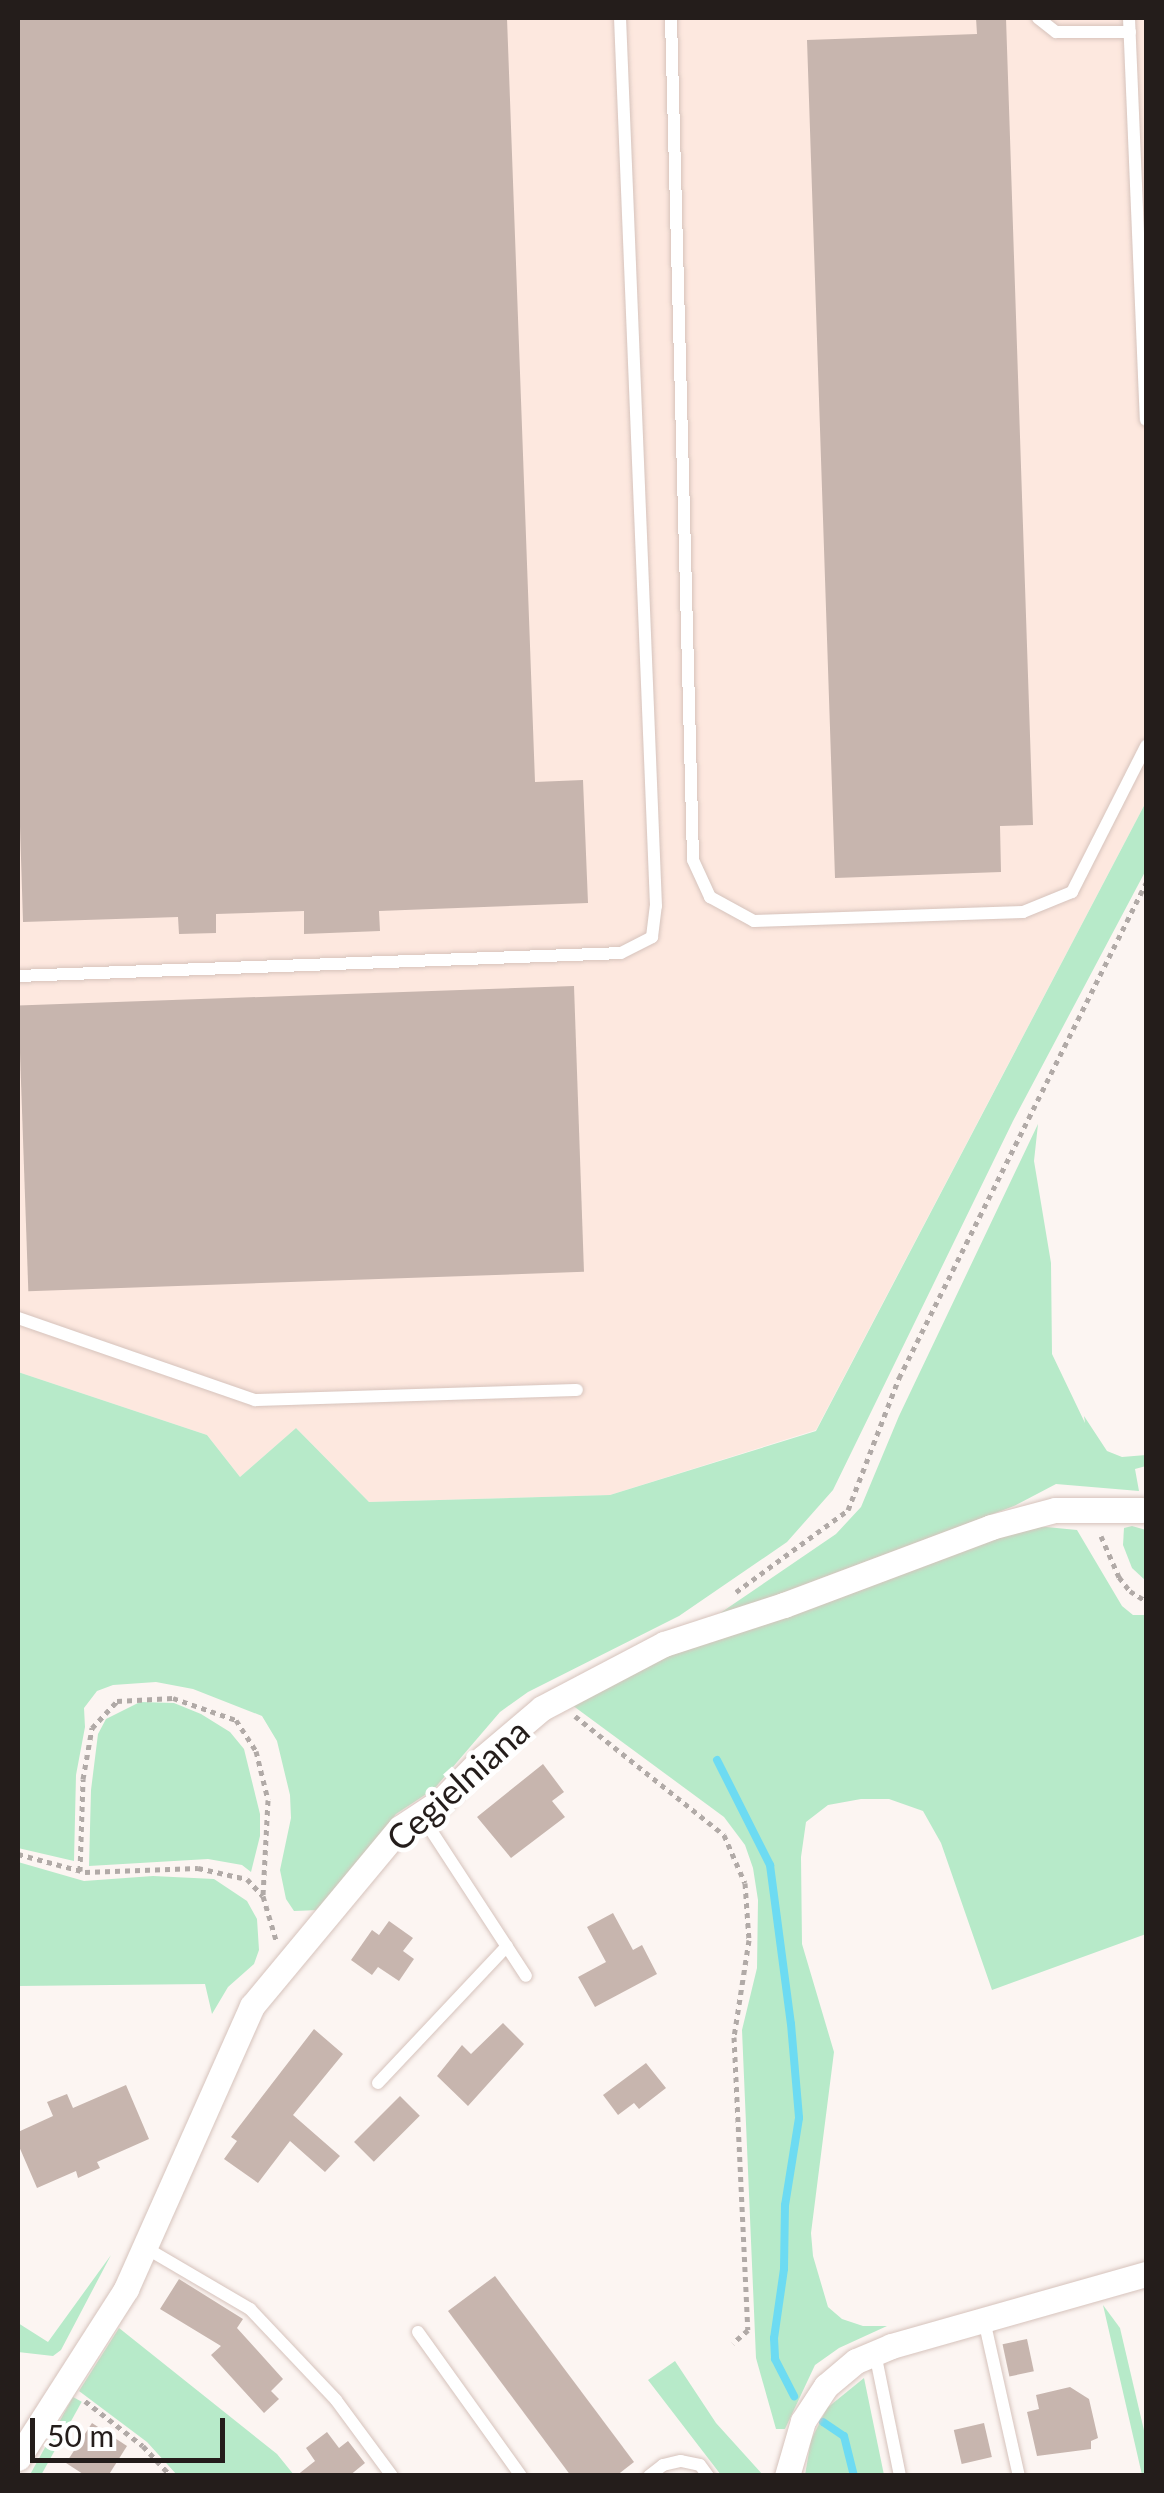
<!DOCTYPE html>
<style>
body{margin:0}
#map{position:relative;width:1164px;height:2493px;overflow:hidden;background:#fcf5f2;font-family:Lato,sans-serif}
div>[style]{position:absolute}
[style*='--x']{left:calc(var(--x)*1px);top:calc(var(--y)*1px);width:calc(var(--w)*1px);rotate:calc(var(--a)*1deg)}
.built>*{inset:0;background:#fde8df}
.green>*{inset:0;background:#b7eac9;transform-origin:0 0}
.stream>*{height:8px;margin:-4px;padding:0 4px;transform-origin:4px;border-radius:4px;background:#6ddbf2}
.building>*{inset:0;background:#c7b5ae;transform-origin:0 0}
.path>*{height:5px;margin-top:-2.5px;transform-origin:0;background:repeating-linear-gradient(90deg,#b1aaa7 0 5px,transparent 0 10px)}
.roads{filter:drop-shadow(0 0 2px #d6c3bc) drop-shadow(0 0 2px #d6c3bc)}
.service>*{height:12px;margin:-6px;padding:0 6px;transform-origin:6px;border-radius:6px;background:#fff}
.minor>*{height:25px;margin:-12.5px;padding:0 12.5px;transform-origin:12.5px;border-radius:12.5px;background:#fff}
span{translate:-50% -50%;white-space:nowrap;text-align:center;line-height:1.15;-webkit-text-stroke:9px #fff;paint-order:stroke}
.street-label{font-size:35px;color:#241d1b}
.frame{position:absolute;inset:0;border:20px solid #241d1b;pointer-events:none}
.scale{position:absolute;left:30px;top:2418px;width:195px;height:45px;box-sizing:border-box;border:5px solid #241d1b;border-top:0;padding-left:12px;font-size:30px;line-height:35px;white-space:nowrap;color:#241d1b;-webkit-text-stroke:8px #fff;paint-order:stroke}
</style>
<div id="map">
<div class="built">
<i style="clip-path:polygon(18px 18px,1146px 18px,1146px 802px,816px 1430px,610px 1495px,369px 1502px,296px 1428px,240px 1477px,207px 1435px,18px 1372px)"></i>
</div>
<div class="green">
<i style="clip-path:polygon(1146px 802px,1146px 870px,1013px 1121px,833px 1490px,787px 1542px,679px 1616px,528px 1692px,500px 1712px,434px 1789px,396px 1814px,319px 1910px,294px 1911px,286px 1899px,280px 1870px,291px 1818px,290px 1795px,277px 1741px,262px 1716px,193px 1689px,156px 1682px,113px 1685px,97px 1691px,84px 1708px,85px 1727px,76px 1775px,74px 1861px,18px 1848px,18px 1372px,207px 1435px,240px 1477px,296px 1428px,369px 1502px,610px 1495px,816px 1431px)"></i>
<i style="clip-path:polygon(1038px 1124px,1034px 1161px,1051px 1263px,1052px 1354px,1085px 1423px,1084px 1416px,1107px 1451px,1122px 1457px,1146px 1455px,1146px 1466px,1135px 1469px,1139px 1491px,1056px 1484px,1014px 1506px,710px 1620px,836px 1534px,861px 1507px,899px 1416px)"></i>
<i style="clip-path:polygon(1026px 1525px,1077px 1530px,1122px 1606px,1133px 1615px,1146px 1615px,1146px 1934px,992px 1990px,941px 1843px,923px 1811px,889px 1799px,861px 1799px,828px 1805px,806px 1822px,801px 1857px,802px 1944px,834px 2052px,811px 2233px,813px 2256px,828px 2307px,842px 2319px,863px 2326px,887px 2326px,839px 2348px,815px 2365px,785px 2429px,776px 2429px,756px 2358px,742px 2030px,757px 1968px,758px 1900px,753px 1868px,745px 1845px,724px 1817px,572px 1705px,679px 1651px)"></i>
<i style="clip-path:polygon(1132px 1526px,1146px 1530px,1146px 1581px,1132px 1568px,1123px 1545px,1124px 1528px)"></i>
<i style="clip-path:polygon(140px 1702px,174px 1703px,201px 1714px,230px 1732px,244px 1749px,260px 1814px,260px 1836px,251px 1872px,242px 1865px,208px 1859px,89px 1866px,91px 1790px,98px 1734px,106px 1719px)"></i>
<i style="clip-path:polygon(18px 1862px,84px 1881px,153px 1876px,214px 1879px,247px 1901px,257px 1919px,259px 1950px,254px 1964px,228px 1987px,212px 2014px,205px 1984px,18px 1986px)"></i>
<i style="clip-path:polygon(111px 2255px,61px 2350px,53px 2356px,18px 2352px,18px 2323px,48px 2342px)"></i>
<i style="clip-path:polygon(1103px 2305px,1120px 2328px,1146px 2439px,1146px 2475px,1142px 2475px)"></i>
<i style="clip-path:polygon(119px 2328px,277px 2454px,294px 2475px,177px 2475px,147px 2442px,79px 2391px)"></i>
<i style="clip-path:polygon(675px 2361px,716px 2423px,763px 2475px,721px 2475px,648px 2380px)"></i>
<i style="clip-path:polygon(864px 2378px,884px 2475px,805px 2475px,811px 2440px,827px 2408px)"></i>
<i style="left:73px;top:2397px;width:10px;height:92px;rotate:29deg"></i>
</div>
<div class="stream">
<i style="--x:717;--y:1760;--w:118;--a:63.2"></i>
<i style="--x:770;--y:1865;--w:160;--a:82.5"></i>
<i style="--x:791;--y:2024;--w:94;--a:85.1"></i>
<i style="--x:799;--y:2118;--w:88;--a:99.1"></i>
<i style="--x:785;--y:2205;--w:64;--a:90.9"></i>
<i style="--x:784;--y:2269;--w:70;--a:98.2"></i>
<i style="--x:774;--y:2338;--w:21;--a:87"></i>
<i style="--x:775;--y:2359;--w:42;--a:62.8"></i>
<i style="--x:823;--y:2422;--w:25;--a:34"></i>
<i style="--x:844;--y:2436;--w:41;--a:76"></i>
</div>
<div class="building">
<i style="clip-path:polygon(18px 18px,507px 18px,535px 782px,583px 780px,588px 903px,379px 911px,380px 931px,304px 934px,304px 911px,216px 914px,216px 933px,179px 934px,178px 917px,23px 922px,18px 763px)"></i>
<i style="clip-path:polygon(976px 18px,1006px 18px,1033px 825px,1000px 826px,1001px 872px,835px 878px,807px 40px,977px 34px)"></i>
<i style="left:574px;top:986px;width:286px;height:556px;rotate:88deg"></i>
<i style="clip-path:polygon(543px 1764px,564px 1792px,552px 1801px,565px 1817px,511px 1858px,477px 1817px)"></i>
<i style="clip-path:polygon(613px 1913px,633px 1950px,642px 1945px,657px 1974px,595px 2007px,578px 1977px,606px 1962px,587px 1927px)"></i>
<i style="clip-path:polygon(389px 1921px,413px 1938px,403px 1951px,414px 1959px,399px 1981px,378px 1967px,372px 1975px,351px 1960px,372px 1930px,379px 1935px)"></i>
<i style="clip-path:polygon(503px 2023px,524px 2044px,468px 2106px,437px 2076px,462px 2045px,471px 2054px)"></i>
<i style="clip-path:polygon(314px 2029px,343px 2054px,293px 2115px,340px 2156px,325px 2172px,290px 2141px,258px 2183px,224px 2159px,237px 2141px,231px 2137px)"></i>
<i style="clip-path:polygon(646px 2063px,666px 2088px,639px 2109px,634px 2103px,618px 2115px,603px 2095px)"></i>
<i style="clip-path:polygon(126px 2085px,149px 2139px,97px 2162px,100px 2168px,78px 2178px,76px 2171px,37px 2188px,18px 2144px,18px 2132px,53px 2116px,47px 2102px,67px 2094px,73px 2108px)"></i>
<i style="left:400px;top:2096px;width:28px;height:65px;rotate:45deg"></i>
<i style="clip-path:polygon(495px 2276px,634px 2462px,616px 2476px,571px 2476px,448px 2311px)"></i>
<i style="clip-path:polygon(179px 2279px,243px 2319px,237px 2328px,283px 2379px,271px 2391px,279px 2399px,264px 2413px,211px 2355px,221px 2346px,160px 2309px)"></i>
<i style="left:1027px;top:2339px;width:33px;height:25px;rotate:78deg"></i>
<i style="clip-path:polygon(1070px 2387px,1089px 2399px,1098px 2438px,1091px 2441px,1091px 2449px,1037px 2456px,1027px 2412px,1039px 2409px,1036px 2395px)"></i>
<i style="clip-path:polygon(92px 2423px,127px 2446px,108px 2476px,86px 2476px,66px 2463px)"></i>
<i style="left:984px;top:2423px;width:35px;height:31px;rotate:77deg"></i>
<i style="clip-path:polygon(327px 2432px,339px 2448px,348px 2441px,365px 2463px,349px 2476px,296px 2476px,315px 2461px,306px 2448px)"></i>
</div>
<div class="path">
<i style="--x:1101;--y:1536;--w:45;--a:66.3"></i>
<i style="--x:1119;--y:1577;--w:18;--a:52"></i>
<i style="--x:1130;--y:1591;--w:19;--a:32"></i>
<i style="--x:736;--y:1592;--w:139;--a:-36.2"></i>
<i style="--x:848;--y:1510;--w:142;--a:-68.9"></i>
<i style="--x:899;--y:1378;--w:553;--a:-63.48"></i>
<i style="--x:575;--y:1716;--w:191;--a:38.6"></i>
<i style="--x:724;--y:1835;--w:52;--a:66.4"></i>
<i style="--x:745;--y:1883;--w:57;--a:86"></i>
<i style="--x:749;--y:1940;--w:98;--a:98.8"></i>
<i style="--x:734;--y:2037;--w:293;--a:87.3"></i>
<i style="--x:748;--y:2330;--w:20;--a:139"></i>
<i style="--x:18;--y:1854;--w:69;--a:15"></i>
<i style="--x:85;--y:1872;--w:113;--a:-2"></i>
<i style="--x:198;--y:1868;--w:50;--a:12.7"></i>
<i style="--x:247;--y:1879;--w:23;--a:47"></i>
<i style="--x:263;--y:1896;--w:46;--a:73.5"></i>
<i style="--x:80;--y:1871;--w:92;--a:-88.1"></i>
<i style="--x:83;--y:1779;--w:52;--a:-80"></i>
<i style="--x:92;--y:1728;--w:37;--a:-47"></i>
<i style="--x:117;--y:1701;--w:56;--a:-3.1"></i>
<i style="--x:173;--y:1698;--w:67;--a:19.2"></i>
<i style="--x:236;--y:1720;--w:37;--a:57"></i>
<i style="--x:256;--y:1751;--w:50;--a:76.2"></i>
<i style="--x:268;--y:1800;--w:96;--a:93"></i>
<i style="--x:85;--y:2401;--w:73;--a:37.8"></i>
<i style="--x:143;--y:2446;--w:41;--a:47"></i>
</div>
<div class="roads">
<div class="service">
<i style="--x:671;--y:18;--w:842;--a:88.5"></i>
<i style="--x:693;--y:860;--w:41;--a:65.3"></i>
<i style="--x:710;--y:897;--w:50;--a:28.6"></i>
<i style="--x:754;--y:921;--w:269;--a:-1.9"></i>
<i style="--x:1023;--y:912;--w:53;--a:-22.2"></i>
<i style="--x:1072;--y:892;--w:164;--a:-63.1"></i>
<i style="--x:1038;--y:18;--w:23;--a:38"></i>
<i style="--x:1056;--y:32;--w:74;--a:0"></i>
<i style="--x:1129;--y:18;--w:402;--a:87.6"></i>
<i style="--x:18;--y:976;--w:603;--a:-2.18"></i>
<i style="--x:621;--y:953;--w:35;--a:-27"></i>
<i style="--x:652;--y:937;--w:31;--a:-83"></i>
<i style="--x:656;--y:906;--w:889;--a:-92.32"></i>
<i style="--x:18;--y:1318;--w:251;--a:19.1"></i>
<i style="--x:255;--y:1400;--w:322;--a:-1.8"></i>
<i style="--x:421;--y:1815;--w:192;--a:56.9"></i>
<i style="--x:378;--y:2083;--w:188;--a:-46.7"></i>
<i style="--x:146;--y:2248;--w:121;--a:30.4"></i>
<i style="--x:250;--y:2309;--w:125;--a:46.6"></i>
<i style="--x:336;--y:2400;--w:94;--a:53.6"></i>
<i style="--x:984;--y:2320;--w:160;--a:77.4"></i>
<i style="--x:418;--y:2332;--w:177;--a:54.4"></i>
<i style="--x:875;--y:2353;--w:126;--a:78.5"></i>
<i style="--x:649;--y:2476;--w:18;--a:-38"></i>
<i style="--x:663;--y:2465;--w:18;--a:-13"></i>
<i style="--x:681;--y:2461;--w:19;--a:12"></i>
<i style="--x:700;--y:2465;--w:14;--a:54"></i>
</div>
<div class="minor">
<i style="--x:18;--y:2458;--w:201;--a:-57.4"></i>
<i style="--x:126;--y:2289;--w:310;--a:-66"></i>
<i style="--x:252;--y:2006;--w:231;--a:-50.3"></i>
<i style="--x:400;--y:1828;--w:49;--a:-33.4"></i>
<i style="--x:441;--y:1801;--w:60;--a:-45.7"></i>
<i style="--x:483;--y:1758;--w:77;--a:-40.3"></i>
<i style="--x:542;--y:1708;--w:138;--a:-27.7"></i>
<i style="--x:664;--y:1644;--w:126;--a:-18"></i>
<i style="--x:784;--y:1605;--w:221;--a:-20.6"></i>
<i style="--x:991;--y:1527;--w:66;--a:-14.9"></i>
<i style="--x:1055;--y:1510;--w:87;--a:0"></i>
<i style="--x:787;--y:2476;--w:57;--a:-73.8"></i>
<i style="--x:803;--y:2421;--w:42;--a:-56.7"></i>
<i style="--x:826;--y:2386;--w:39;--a:-40"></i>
<i style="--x:856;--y:2361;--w:38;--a:-23"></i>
<i style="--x:891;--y:2346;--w:265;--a:-15.8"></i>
</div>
</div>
<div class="street-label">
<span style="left:457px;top:1784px;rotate:-42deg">Cegielniana</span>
</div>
<div class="frame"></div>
<div class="scale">50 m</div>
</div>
